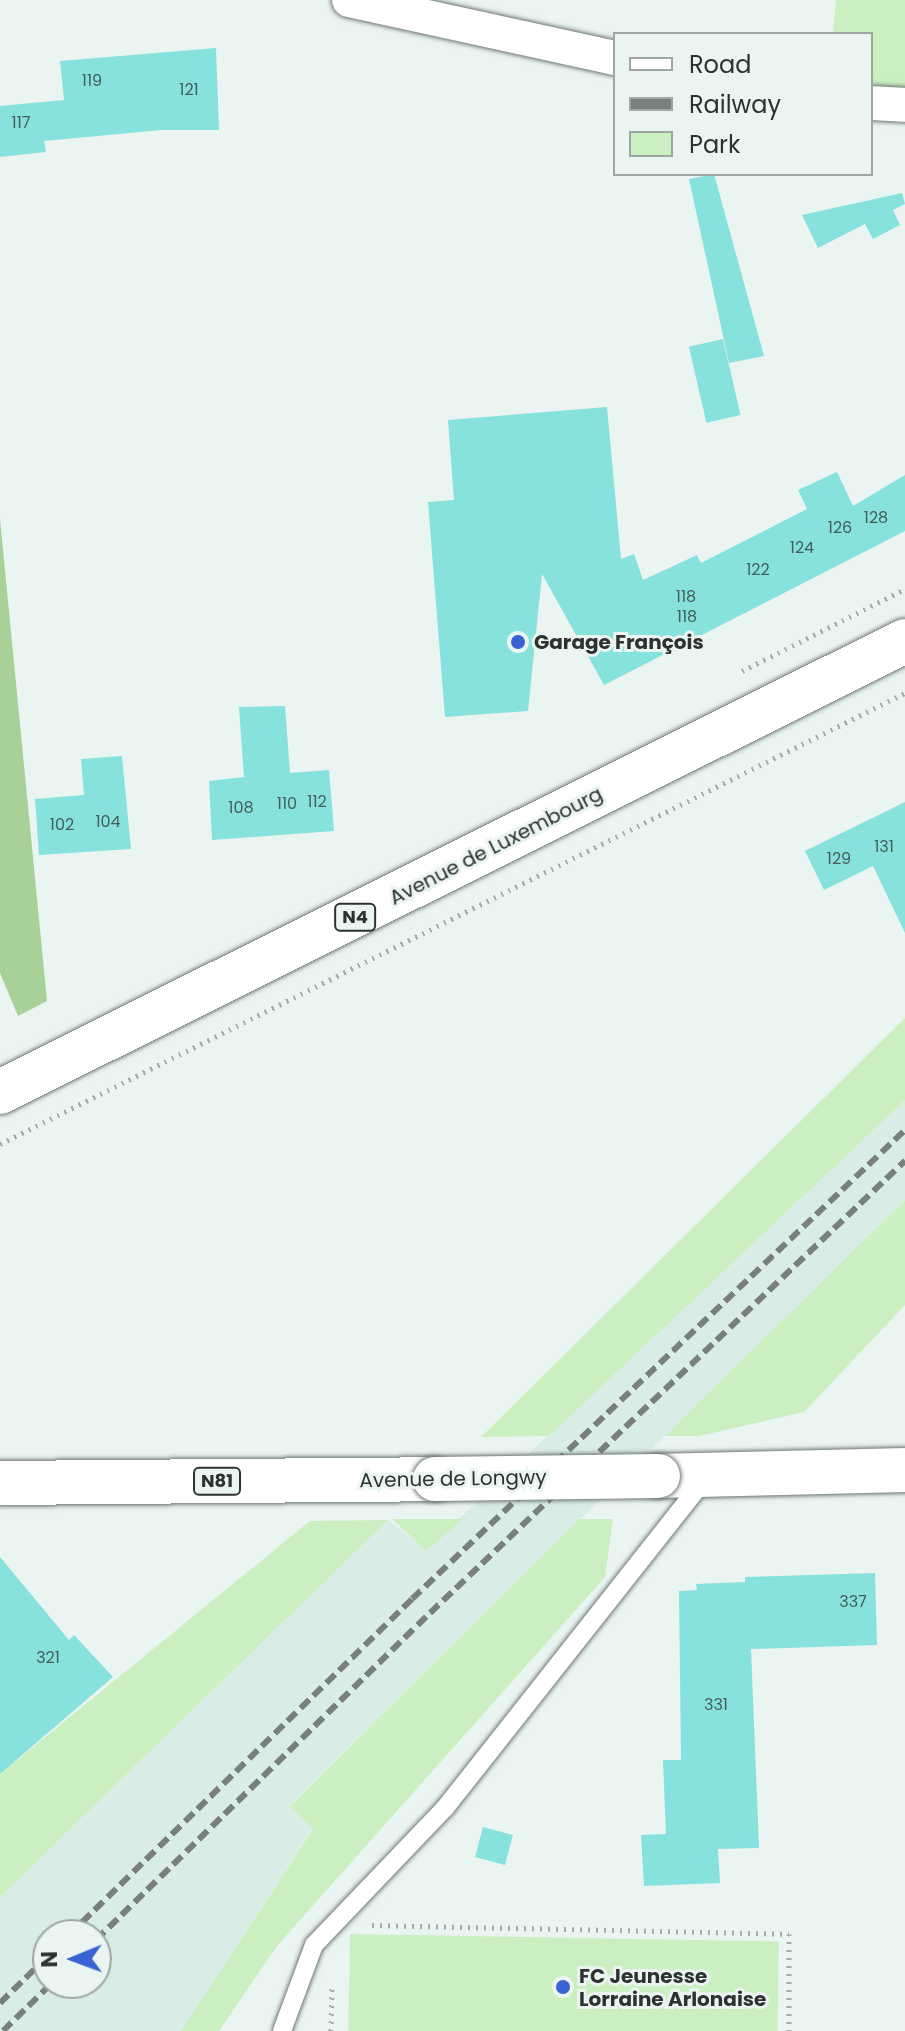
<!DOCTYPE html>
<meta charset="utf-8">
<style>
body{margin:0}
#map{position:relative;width:905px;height:2031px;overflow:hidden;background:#eaf4f1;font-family:Poppins,sans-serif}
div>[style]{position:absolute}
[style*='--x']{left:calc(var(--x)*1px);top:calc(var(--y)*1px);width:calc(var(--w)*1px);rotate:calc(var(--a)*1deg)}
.built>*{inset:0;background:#d9ece5}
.green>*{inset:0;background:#ccefc1;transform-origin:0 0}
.forest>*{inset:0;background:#a8d19a}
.building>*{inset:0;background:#87e1dd;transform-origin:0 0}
.path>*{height:5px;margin-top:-2.5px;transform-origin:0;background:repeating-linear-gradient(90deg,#a5adab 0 2px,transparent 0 8px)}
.roads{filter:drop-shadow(0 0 2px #6f7875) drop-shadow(0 0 2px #6f7875)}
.lane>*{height:18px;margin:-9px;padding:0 9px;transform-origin:9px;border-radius:9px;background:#fff}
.street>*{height:34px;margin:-17px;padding:0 17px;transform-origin:17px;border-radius:17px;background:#fff}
.primary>*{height:44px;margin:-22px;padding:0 22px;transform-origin:22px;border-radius:22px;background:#fff}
.rail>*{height:6px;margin-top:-3px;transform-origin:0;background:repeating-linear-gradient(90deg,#797f7e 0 12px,transparent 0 18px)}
.bridges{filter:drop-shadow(0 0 2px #6f7875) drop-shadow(0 0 2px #6f7875)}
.primary-bridge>*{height:44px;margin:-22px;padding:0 22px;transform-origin:22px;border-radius:22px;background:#fff}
.dots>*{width:22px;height:22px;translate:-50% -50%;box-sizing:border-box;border:4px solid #eaf4f1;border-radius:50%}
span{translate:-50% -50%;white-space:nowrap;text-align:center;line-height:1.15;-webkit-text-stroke:6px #eaf4f1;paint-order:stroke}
.number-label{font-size:16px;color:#445d5b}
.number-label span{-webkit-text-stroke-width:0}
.shield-label span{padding:2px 6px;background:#eaf4f1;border:2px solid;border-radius:6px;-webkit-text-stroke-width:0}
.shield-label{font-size:18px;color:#2d3130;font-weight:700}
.poi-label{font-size:20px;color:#2d3130;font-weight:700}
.left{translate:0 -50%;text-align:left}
.street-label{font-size:20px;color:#2d3130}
.legend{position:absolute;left:613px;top:32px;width:260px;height:144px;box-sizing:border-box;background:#eaf4f1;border:2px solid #9ea6a4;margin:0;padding:10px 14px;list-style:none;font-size:24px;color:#2d3130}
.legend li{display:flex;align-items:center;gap:16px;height:40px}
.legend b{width:40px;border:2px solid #9ea6a4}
.north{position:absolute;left:32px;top:1919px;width:80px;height:80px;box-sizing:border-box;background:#eaf4f1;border:2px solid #9ea6a4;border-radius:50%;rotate:269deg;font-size:22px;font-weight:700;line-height:32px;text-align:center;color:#2d3130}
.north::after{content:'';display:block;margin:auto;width:28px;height:36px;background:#3763d3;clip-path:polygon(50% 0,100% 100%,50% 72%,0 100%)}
</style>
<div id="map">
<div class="built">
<i style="clip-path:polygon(evenodd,905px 1100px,905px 1200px,290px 1805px,313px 1828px,181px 2031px,0 2031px,0 1897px,388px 1520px,426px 1550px,905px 1100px,48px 1935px,96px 1935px,96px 1983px,48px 1983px,48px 1935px)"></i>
</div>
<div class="green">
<i style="clip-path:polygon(836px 0,905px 0,905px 105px,871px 103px,871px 34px,833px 34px)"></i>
<i style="clip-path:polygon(905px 1018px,905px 1100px,549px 1436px,481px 1437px)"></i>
<i style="clip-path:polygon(905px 1200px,905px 1305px,804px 1412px,699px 1436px,665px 1436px)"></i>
<i style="clip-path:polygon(392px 1519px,463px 1519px,426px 1551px)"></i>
<i style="clip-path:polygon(579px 1519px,613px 1519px,605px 1577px,277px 1946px,219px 2031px,181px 2031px,313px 1829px,290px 1806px)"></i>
<i style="clip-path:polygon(388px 1520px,0 1897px,0 1774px,310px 1521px)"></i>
<i style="left:350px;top:1934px;width:429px;height:97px;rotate:1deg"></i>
</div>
<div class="forest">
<i style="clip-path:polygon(0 519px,47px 1001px,18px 1016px,0 973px)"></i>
</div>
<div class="building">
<i style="clip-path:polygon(216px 48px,219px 130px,162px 130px,44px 141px,46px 152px,0 157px,0 106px,64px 100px,60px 61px)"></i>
<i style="clip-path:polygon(714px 174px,764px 356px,729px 363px,689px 179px)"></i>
<i style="clip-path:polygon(902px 193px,905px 204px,893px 210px,900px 225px,873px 239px,865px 224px,818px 248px,802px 215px)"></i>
<i style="left:723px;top:339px;width:78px;height:35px;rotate:77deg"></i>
<i style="clip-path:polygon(607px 407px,621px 559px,634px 554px,643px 580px,697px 555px,701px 563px,807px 509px,798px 490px,837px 472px,853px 506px,905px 475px,905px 531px,604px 685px,542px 574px,528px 711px,445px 717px,428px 502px,454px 500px,448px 420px)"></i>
<i style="clip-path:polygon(285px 706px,290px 773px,329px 770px,334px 831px,212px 840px,209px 781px,244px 777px,239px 707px)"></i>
<i style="clip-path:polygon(122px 756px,131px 849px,39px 855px,35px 799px,84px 795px,81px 759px)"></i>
<i style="clip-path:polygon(905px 802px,905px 933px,873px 866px,824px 890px,805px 851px)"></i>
<i style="clip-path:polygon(0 1557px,69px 1640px,74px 1635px,113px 1677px,0 1774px)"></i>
<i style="clip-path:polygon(875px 1573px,877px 1645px,751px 1649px,759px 1848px,718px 1849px,720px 1883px,644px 1886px,641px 1835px,666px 1834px,663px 1760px,681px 1760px,679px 1591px,697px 1590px,696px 1584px,745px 1582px,745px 1577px)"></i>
<i style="left:483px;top:1827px;width:31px;height:31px;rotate:15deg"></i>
</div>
<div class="path">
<i style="--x:742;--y:671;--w:182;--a:-26.7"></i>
<i style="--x:0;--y:1144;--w:1011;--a:-26.49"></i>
<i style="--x:372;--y:1925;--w:417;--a:1.2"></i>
<i style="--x:789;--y:1934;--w:97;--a:90"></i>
<i style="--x:331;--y:2031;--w:47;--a:-88.8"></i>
</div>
<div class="roads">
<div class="lane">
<i style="--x:282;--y:2031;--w:92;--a:-69.6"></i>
<i style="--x:314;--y:1945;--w:190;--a:-46.3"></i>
<i style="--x:445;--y:1808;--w:418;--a:-51.7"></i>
</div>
<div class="street">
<i style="--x:349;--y:0;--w:272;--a:12.3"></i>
<i style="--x:871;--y:103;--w:34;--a:3"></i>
</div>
<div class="primary">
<i style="--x:0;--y:1092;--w:1011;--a:-26.49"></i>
<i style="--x:658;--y:1476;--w:247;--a:-1.4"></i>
<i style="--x:0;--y:1483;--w:435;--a:-0.5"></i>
</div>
</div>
<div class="rail">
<i style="--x:69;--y:1935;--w:480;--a:-44.4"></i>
<i style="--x:412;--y:1599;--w:680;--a:-43.57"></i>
<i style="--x:96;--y:1940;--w:467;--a:-44.4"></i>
<i style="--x:430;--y:1613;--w:656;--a:-43.58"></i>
<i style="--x:0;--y:2003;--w:67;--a:-44.4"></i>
<i style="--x:3;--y:2031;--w:69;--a:-44.4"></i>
</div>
<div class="bridges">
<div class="primary-bridge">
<i style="--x:435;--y:1479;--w:223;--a:-0.8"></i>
</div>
</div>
<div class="dots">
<i style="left:518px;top:642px;background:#3763d3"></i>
<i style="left:563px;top:1987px;background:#3763d3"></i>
</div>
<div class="number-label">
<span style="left:92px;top:81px">119</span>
<span style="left:189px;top:90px">121</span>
<span style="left:21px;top:123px">117</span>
<span style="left:876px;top:518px">128</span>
<span style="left:840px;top:528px">126</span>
<span style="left:802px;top:548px">124</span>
<span style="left:758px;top:570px">122</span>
<span style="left:686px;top:597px">118</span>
<span style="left:687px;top:617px">118</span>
<span style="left:317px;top:802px">112</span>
<span style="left:287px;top:804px">110</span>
<span style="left:241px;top:808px">108</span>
<span style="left:108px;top:822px">104</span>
<span style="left:62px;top:825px">102</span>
<span style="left:884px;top:847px">131</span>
<span style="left:839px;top:859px">129</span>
<span style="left:853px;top:1602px">337</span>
<span style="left:48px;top:1658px">321</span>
<span style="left:716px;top:1705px">331</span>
</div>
<div class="shield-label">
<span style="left:355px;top:917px">N4</span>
<span style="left:217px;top:1481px">N81</span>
</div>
<div class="poi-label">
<span class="left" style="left:534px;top:642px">Garage François</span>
<span class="left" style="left:579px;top:1988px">FC Jeunesse<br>Lorraine Arlonaise</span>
</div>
<div class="street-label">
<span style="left:496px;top:846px;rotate:-27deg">Avenue de Luxembourg</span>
<span style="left:453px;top:1479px;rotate:-1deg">Avenue de Longwy</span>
</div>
<ul class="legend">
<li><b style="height:10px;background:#fff"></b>Road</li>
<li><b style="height:10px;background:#797f7e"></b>Railway</li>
<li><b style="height:22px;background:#ccefc1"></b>Park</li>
</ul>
<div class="north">N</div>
</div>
